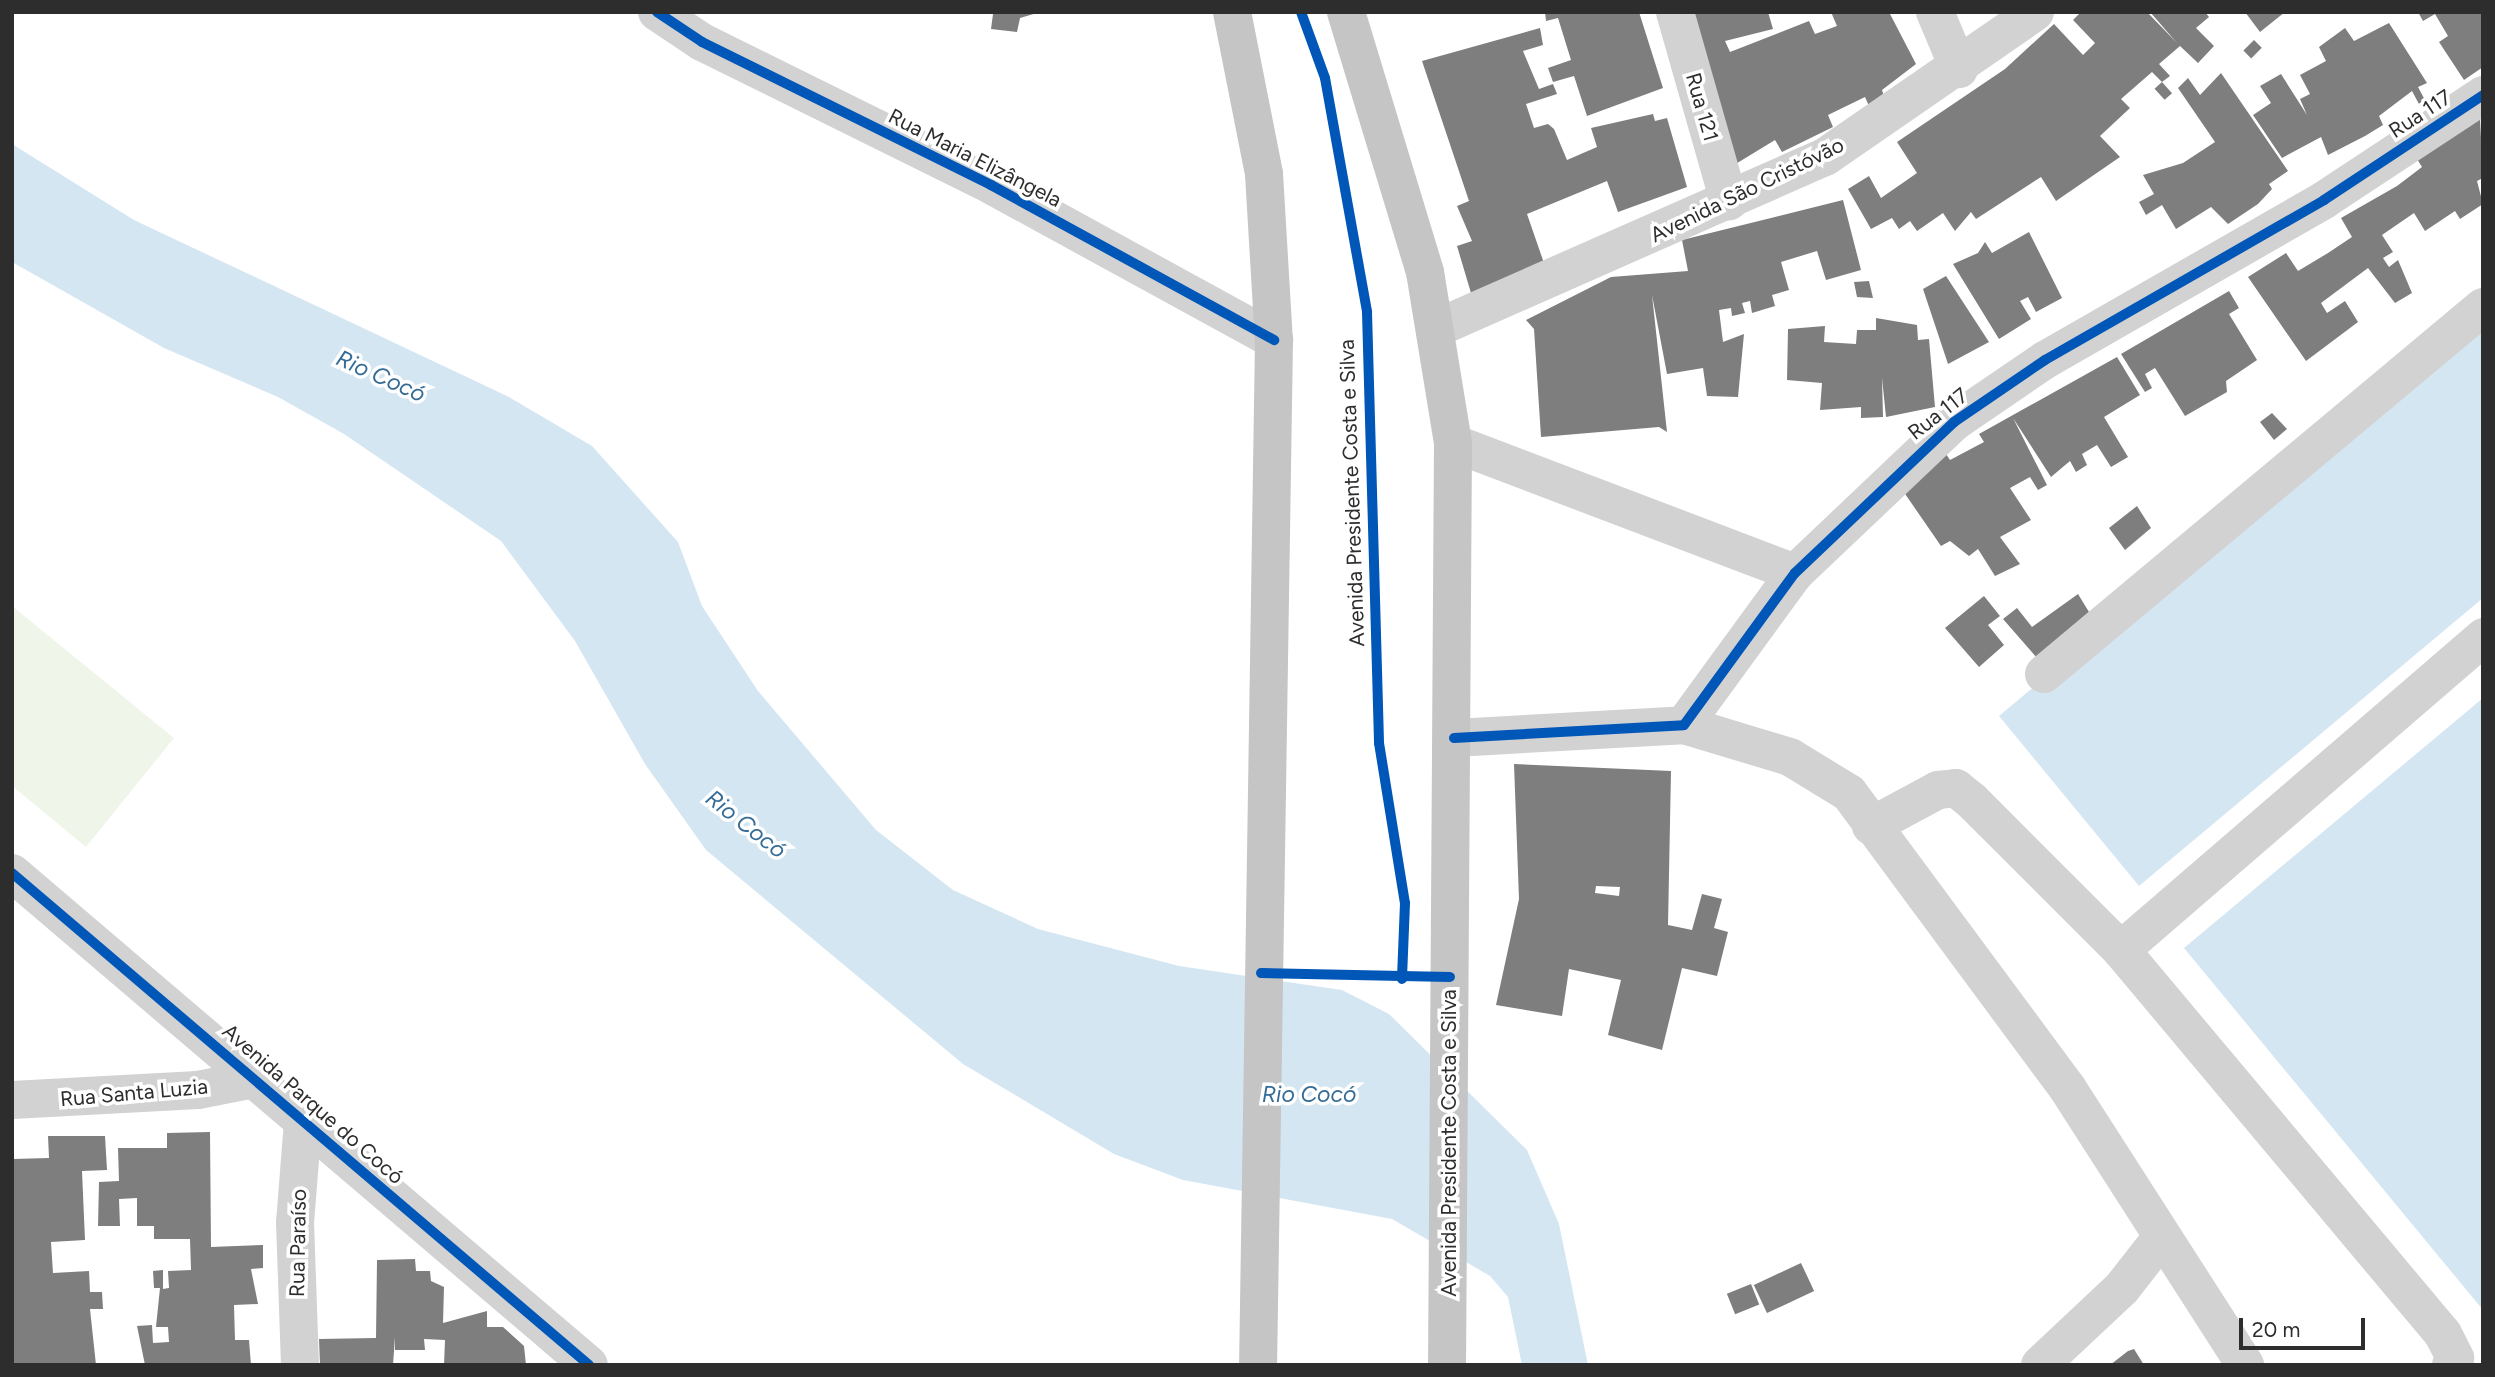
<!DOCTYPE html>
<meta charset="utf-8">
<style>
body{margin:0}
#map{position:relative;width:2495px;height:1377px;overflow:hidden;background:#fff;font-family:Figtree,sans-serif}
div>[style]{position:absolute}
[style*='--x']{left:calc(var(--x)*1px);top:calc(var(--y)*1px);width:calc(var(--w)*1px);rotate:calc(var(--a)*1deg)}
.green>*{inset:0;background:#f0f5ea}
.water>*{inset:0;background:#d5e6f3}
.building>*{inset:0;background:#7e7e7e;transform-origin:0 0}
.minor>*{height:38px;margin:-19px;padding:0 19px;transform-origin:19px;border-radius:19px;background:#d2d2d2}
.major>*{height:38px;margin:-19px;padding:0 19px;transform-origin:19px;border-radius:19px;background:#c5c5c5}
.cycleway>*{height:10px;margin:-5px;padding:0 5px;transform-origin:5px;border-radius:5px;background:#0057b8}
span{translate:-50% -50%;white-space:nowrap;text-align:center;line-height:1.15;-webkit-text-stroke:7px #fff;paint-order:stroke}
.street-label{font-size:21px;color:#2d2d2d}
.water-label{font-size:23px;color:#346c97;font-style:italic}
.frame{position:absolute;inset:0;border:14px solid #2d2d2d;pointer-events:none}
.scale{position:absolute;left:2239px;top:1318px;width:126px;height:32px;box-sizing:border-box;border:4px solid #2d2d2d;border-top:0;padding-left:9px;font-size:21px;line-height:24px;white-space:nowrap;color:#2d2d2d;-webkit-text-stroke:5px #fff;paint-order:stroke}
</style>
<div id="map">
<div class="green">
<i style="clip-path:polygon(12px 606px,174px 738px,86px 847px,12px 786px)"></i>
</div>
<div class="water">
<i style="clip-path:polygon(12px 144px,134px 220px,507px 396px,592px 446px,678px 542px,702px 606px,758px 691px,876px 830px,953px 890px,1038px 929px,1179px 966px,1342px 990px,1389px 1014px,1527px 1150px,1559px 1224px,1588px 1365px,1522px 1365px,1508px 1297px,1490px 1276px,1392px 1219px,1183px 1180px,1114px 1154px,963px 1064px,706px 850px,645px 764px,575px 641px,501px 541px,344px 434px,278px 397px,164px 348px,12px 262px)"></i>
<i style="clip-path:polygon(2483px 311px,2483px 598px,2139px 886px,1999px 716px)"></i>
<i style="clip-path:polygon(2483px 698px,2483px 1310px,2184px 948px)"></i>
</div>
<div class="building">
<i style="clip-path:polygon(1003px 12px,1037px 12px,1037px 13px,1020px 18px,1017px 32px,991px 29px,993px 14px)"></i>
<i style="clip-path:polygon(1545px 12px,1639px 12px,1663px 88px,1587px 116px,1574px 76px,1553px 82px,1548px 68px,1571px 60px,1558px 18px,1546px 21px)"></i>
<i style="clip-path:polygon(1685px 12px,1768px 12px,1773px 29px,1725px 41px,1730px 52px,1809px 21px,1815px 34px,1837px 26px,1831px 12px,1889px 12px,1916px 64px,1882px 90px,1885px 99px,1869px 106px,1865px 97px,1828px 115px,1833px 127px,1782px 152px,1775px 140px,1734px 165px)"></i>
<i style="clip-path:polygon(2081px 12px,2147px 12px,2177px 43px,2150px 12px,2205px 12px,2209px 17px,2196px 28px,2214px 46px,2198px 63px,2180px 46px,2159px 64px,2170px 76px,2162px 82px,2152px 72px,2121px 99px,2130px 108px,2100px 136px,2120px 157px,2056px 201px,2041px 177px,1976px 219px,1971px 212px,1955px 231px,1943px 213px,1917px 231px,1910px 221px,1899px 229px,1892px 218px,1871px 229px,1848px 189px,1869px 176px,1881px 198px,1917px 173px,1897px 142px,2005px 69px,2054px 24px,2083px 55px,2095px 43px,2073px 20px)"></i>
<i style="clip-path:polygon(2245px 12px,2285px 12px,2260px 32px)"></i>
<i style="clip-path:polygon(2418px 12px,2483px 12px,2483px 67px,2464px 80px,2439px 42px,2448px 36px,2435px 14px,2423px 21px)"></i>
<i style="clip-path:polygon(2389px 23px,2427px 83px,2418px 87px,2426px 102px,2420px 106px,2412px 91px,2379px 116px,2383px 125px,2365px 136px,2328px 155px,2321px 137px,2282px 158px,2253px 115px,2271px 103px,2260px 86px,2281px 74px,2307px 115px,2300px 99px,2310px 94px,2300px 75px,2326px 61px,2319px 47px,2345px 28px,2354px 41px)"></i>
<i style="clip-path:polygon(1540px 28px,1543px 45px,1523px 51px,1539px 89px,1553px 84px,1557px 94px,1526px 104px,1534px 128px,1548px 124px,1554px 129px,1567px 160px,1597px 147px,1591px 128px,1653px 114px,1655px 121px,1667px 118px,1687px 187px,1618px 212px,1607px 181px,1527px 214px,1545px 266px,1471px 293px,1457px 246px,1472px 241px,1457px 206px,1469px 201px,1422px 61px)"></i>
<i style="left:2254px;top:40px;width:11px;height:15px;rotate:45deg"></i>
<i style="clip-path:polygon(2221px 73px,2288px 171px,2269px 184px,2272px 189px,2258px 204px,2228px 224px,2211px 207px,2176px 229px,2162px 205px,2146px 215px,2139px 202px,2154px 194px,2143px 175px,2183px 163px,2215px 142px,2178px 88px,2188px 78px,2200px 95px)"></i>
<i style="left:2162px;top:82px;width:15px;height:10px;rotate:48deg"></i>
<i style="clip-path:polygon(2480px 118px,2483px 178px,2477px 181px,2483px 204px,2460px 219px,2455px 211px,2425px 231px,2414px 213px,2382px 235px,2393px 252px,2383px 258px,2389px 267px,2398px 260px,2412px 293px,2395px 303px,2368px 268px,2321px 303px,2327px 313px,2345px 301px,2358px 322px,2306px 361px,2248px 277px,2286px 253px,2298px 271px,2328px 253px,2352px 237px,2341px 218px,2397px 186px,2422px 167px,2417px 159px)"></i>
<i style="clip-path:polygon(1843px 200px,1861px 270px,1826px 280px,1817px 251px,1781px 262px,1789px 290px,1772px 295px,1775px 306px,1752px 313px,1750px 301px,1742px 303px,1745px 313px,1732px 316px,1731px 308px,1719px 310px,1723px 342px,1744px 334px,1738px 397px,1707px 396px,1703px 368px,1667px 374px,1652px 295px,1667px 432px,1659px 427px,1541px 437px,1534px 329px,1526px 320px,1611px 277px,1688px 271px,1682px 240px)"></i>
<i style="clip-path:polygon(2029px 232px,2062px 298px,2036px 312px,2028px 297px,2020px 301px,2031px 319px,1999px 339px,1953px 264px,1978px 253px,1985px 242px,1992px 253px)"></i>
<i style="clip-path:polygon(1946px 276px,1989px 342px,1948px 364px,1923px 289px)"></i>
<i style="clip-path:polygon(1869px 281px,1873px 298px,1857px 297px,1854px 282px)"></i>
<i style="clip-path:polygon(2229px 291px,2239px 308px,2229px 314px,2257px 360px,2226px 381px,2227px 392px,2185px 416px,2155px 368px,2145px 374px,2152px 388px,2145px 392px,2121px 354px)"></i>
<i style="clip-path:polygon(1876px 318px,1917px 325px,1918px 340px,1929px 339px,1935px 407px,1886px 417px,1882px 378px,1883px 417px,1861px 418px,1861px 407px,1820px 410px,1822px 383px,1787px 380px,1788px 329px,1825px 326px,1824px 342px,1856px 344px,1857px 330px,1876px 330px)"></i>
<i style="clip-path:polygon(2117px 357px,2140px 395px,2104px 417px,2128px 457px,2111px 467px,2097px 445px,2082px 454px,2087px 465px,2076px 472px,2070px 461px,2051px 477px,2013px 418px,2047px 485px,2038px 490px,2030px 477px,2010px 488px,2031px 520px,2000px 537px,2020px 564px,1995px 576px,1978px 549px,1969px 556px,1950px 541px,1941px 546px,1901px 488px,1944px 451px,1950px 460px,1984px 442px,1979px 434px)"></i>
<i style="clip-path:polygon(2272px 413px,2287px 429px,2274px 440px,2260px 422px)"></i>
<i style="clip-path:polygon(2137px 506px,2151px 528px,2125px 550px,2109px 528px)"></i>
<i style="clip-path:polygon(2078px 594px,2089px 612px,2037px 658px,2003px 619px,2017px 608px,2032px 627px)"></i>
<i style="clip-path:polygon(1984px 596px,2000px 616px,1988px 625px,2004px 645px,1979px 667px,1945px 628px)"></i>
<i style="clip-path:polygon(evenodd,1514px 764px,1671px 771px,1668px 925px,1692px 930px,1702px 894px,1722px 899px,1714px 928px,1728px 932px,1717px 976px,1682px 968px,1662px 1050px,1608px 1035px,1621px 980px,1569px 969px,1562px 1016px,1496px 1005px,1519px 899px,1514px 764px,1596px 886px,1620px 887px,1619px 896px,1595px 893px,1596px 886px)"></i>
<i style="clip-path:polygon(210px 1132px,211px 1247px,263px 1245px,263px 1268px,251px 1269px,258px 1304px,234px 1305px,235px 1340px,249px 1340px,251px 1365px,145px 1365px,137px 1326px,152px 1325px,153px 1343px,169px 1342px,168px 1327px,156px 1327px,160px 1288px,154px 1288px,153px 1271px,163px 1270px,163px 1289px,169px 1288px,168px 1271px,191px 1270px,190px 1239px,154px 1239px,154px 1226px,137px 1226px,137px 1198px,119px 1199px,120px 1226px,98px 1226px,99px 1182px,119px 1181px,118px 1148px,167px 1148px,167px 1133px)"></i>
<i style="clip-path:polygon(48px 1136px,105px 1136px,107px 1170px,82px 1171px,85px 1240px,51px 1242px,53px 1273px,89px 1271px,90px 1292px,102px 1292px,103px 1309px,90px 1309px,96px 1365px,12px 1365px,12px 1159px,49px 1158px)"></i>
<i style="clip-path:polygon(415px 1259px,416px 1271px,430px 1271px,431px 1281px,444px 1287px,443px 1323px,487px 1311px,487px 1327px,503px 1327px,524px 1346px,526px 1365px,444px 1365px,445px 1340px,424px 1339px,425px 1350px,395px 1350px,395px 1337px,393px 1365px,320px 1365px,319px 1339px,376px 1338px,377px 1260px)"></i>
<i style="left:1801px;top:1263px;width:31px;height:52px;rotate:65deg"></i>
<i style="left:1751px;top:1284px;width:22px;height:26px;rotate:68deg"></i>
<i style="clip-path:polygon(2134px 1349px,2144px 1365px,2110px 1365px,2128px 1351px)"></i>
</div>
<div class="minor">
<i style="--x:657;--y:12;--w:54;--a:33.7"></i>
<i style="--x:702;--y:42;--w:322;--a:26.3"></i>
<i style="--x:991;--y:185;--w:323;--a:28.7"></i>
<i style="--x:1675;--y:12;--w:197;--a:74.1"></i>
<i style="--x:1935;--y:12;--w:62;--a:67.2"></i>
<i style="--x:1437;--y:328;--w:424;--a:-23.8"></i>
<i style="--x:1825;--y:157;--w:255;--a:-34.6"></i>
<i style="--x:1453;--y:443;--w:366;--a:20.8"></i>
<i style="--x:2044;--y:674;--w:572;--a:-39.9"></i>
<i style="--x:1684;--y:725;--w:111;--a:16.8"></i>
<i style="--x:1790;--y:757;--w:69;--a:31.4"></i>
<i style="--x:1849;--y:793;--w:368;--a:53.5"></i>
<i style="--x:2068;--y:1089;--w:328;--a:57.3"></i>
<i style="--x:1454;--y:738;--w:230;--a:-3.2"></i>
<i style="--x:1684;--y:725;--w:188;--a:-53.9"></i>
<i style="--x:1795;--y:573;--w:219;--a:-43.5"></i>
<i style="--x:1954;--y:422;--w:110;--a:-34.3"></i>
<i style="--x:2045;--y:360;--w:322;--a:-29.8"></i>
<i style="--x:2324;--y:200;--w:191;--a:-33.4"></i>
<i style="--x:1871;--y:826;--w:76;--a:-28.2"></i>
<i style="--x:1938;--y:790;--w:18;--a:-6"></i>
<i style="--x:1956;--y:788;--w:19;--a:39"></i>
<i style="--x:1971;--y:800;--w:212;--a:45"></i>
<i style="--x:2121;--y:950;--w:501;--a:50.02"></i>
<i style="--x:2443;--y:1334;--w:27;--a:63"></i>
<i style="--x:2455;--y:1358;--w:8;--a:120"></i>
<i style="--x:12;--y:873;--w:758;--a:40.45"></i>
<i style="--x:2121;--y:950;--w:479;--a:-40.8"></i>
<i style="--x:12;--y:1100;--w:186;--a:-3.1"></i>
<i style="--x:198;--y:1090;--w:57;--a:-11.1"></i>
<i style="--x:300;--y:1365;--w:142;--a:-92"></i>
<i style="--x:295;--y:1223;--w:102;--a:-85.5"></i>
<i style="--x:2040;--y:1365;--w:112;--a:-43.2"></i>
<i style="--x:2122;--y:1288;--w:63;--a:-52"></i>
</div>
<div class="major">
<i style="--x:1232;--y:12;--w:165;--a:78.8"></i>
<i style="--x:1264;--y:174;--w:166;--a:86.6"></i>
<i style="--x:1274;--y:340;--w:1025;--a:90.89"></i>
<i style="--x:1346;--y:12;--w:272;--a:73.1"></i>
<i style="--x:1425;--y:272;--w:173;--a:80.7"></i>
<i style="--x:1453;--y:443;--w:922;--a:90.37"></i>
</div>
<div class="cycleway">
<i style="--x:657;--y:12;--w:54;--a:33.7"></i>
<i style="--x:702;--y:42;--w:322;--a:26.3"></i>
<i style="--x:991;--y:185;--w:323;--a:28.7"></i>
<i style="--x:1301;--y:12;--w:70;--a:70"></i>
<i style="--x:1325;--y:78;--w:238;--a:79.8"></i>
<i style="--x:1367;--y:312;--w:431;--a:88.4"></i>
<i style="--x:1379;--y:743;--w:162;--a:80.8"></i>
<i style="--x:1405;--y:903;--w:76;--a:92.3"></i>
<i style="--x:1454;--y:738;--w:230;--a:-3.2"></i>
<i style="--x:1684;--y:725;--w:188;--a:-53.9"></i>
<i style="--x:1795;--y:573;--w:219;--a:-43.5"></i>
<i style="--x:1954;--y:422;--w:110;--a:-34.3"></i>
<i style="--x:2045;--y:360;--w:322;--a:-29.8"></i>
<i style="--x:2324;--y:200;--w:191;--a:-33.4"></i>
<i style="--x:12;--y:873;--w:758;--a:40.45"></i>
<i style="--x:1261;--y:973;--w:189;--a:1.2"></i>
</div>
<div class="street-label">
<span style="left:1702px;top:107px;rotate:74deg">Rua 121</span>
<span style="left:2420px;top:114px;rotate:-33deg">Rua 117</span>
<span style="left:975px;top:158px;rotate:27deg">Rua Maria Elizângela</span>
<span style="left:1747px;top:190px;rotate:-26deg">Avenida São Cristóvão</span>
<span style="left:1938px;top:414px;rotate:-38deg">Rua 117</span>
<span style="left:1352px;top:493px;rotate:-92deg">Avenida Presidente Costa e Silva</span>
<span style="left:134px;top:1093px;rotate:-5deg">Rua Santa Luzia</span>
<span style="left:313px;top:1104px;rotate:41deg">Avenida Parque do Cocó</span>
<span style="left:1449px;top:1143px;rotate:-90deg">Avenida Presidente Costa e Silva</span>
<span style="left:298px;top:1243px;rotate:-89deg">Rua Paraíso</span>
</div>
<div class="water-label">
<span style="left:381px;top:376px;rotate:24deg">Rio Cocó</span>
<span style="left:746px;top:824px;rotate:38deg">Rio Cocó</span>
<span style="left:1309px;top:1094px">Rio Cocó</span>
</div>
<div class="frame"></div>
<div class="scale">20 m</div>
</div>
